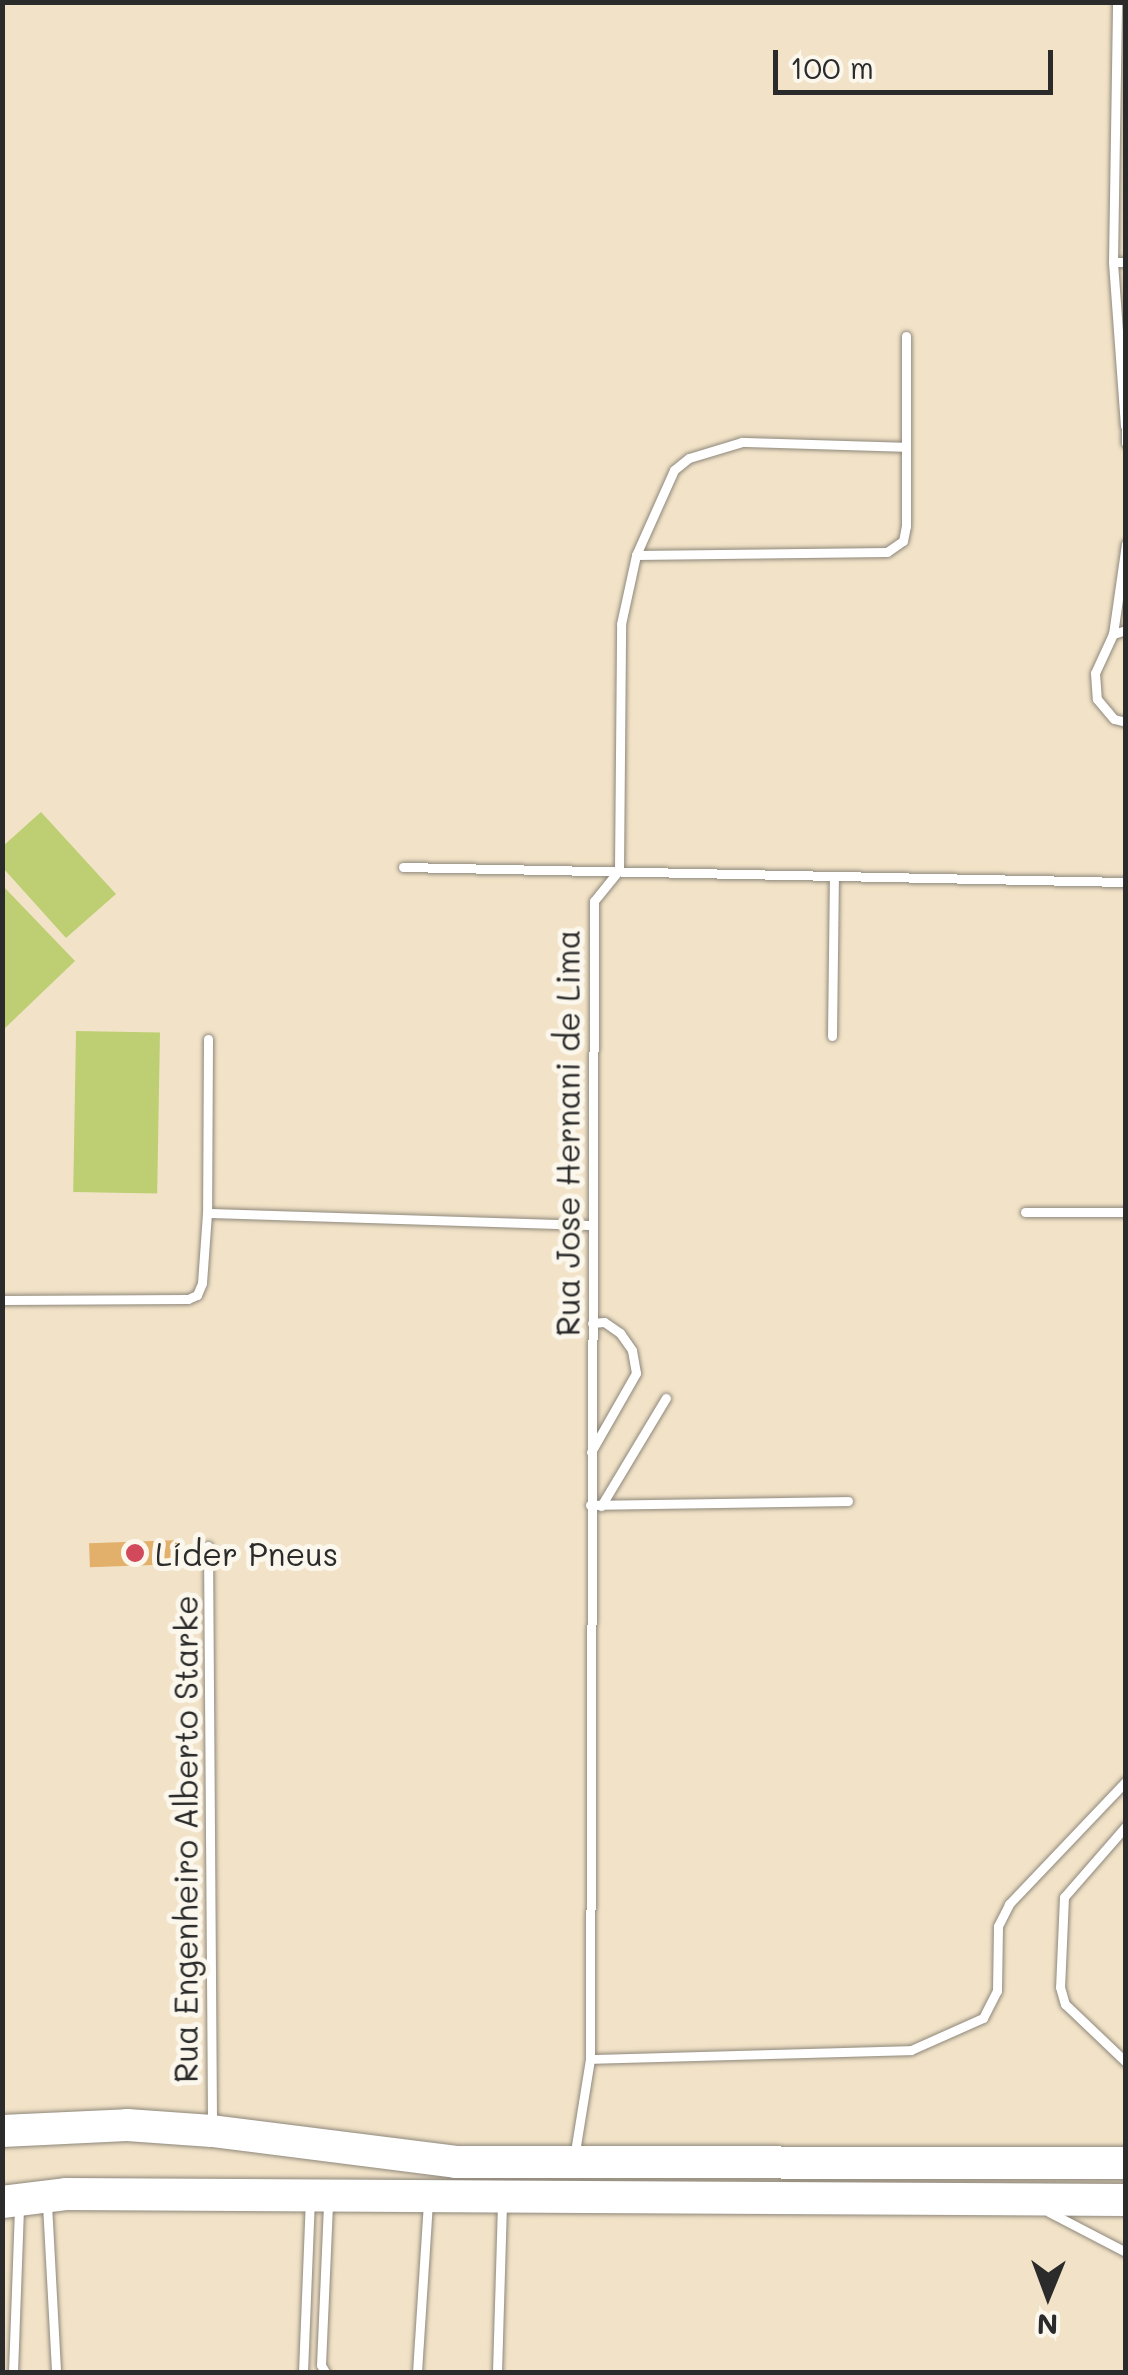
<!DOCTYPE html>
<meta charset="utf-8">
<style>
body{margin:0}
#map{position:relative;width:1128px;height:2375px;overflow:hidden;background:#f2e3c8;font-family:Mali,sans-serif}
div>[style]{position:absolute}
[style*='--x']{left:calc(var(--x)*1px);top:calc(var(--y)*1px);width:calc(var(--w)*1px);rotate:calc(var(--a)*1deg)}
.green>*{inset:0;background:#bdcf72;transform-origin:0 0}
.building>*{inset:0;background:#e2b06a;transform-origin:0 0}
.roads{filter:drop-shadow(0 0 2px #8e877a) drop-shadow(0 0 2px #8e877a)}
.lane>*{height:9px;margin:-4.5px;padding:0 4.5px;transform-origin:4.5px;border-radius:4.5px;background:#fff}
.highway>*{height:32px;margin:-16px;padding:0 16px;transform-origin:16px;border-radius:16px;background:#fff}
.dots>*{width:28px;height:28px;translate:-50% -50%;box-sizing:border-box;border:5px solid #fbf7ec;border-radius:50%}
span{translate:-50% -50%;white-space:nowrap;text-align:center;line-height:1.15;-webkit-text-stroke:10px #fbf7ec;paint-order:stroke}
.street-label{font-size:32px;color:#2b2b2b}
.poi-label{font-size:32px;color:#2b2b2b}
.left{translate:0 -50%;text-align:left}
.frame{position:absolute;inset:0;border:5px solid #2b2b2b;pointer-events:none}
.north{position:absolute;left:998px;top:2245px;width:100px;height:100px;-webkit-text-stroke:8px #fbf7ec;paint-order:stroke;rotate:181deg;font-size:28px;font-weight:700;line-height:40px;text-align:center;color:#2b2b2b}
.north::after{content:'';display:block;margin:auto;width:35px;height:45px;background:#2b2b2b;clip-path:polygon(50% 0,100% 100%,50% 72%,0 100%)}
.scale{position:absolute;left:773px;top:50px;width:280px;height:45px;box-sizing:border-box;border:5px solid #2b2b2b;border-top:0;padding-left:12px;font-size:30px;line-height:35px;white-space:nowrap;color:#2b2b2b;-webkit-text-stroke:8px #fbf7ec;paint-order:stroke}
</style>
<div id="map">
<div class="green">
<i style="clip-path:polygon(41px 812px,116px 894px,66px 938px,3px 868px,3px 846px)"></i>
<i style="clip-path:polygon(3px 886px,75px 961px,3px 1030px)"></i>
<i style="left:76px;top:1031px;width:84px;height:161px;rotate:1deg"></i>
</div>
<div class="building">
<i style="left:181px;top:1540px;width:24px;height:92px;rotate:88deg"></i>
</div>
<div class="roads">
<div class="lane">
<i style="--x:1113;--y:262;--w:260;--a:-89.1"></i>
<i style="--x:1125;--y:426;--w:164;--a:-94.2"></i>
<i style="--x:1113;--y:262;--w:13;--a:0"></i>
<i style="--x:1126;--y:426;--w:17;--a:90"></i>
<i style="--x:636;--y:555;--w:251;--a:-0.7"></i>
<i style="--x:887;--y:552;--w:19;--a:-35"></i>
<i style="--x:903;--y:541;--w:15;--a:-79"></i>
<i style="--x:906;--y:526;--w:79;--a:-90"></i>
<i style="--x:1126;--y:630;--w:14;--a:163"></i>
<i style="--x:1113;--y:634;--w:43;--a:114.8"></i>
<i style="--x:1095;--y:673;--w:26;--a:86"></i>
<i style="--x:1097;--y:699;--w:26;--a:50"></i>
<i style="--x:1114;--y:719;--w:12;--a:14"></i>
<i style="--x:1113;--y:634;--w:91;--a:-81.8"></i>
<i style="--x:403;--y:867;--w:723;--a:1.19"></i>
<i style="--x:832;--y:1036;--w:159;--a:-89.3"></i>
<i style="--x:208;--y:1039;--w:174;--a:90.3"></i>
<i style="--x:207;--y:1213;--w:385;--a:1.8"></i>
<i style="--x:1025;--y:1212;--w:101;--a:0"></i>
<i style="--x:2;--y:1300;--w:186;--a:-0.3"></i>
<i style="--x:188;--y:1299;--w:10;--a:-24"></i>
<i style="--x:197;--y:1295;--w:13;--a:-67"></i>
<i style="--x:202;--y:1283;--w:70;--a:-85.9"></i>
<i style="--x:591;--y:1452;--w:91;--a:-60.3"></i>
<i style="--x:636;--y:1373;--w:23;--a:-100"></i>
<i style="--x:632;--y:1350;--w:21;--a:-125"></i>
<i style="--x:620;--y:1333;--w:19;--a:-145"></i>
<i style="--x:604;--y:1322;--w:12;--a:175"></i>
<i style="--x:590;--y:1505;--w:258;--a:-0.9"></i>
<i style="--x:601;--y:1506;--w:126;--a:-59"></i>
<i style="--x:208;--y:1546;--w:577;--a:89.6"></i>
<i style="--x:1126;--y:1826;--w:94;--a:131.1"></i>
<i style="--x:1064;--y:1897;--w:90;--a:92.5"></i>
<i style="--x:1060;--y:1987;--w:18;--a:74"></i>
<i style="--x:1065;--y:2004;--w:84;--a:43.6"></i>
<i style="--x:590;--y:2059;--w:321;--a:-1.6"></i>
<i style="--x:911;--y:2050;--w:79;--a:-24"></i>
<i style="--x:983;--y:2018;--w:30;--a:-63"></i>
<i style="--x:997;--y:1991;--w:65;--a:-89.1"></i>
<i style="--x:998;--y:1926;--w:25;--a:-63"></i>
<i style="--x:1009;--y:1904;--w:170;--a:-46.4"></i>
<i style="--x:574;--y:2158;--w:100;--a:-80.8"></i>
<i style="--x:590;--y:2059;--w:1158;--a:-89.8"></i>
<i style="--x:594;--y:901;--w:40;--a:-51"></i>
<i style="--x:619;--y:870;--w:246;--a:-89.5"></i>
<i style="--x:621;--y:624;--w:71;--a:-77.7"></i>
<i style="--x:636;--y:555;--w:93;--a:-65.9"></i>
<i style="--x:674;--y:470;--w:19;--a:-39"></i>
<i style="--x:689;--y:458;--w:55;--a:-16.8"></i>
<i style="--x:742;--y:442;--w:164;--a:1.7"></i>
<i style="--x:906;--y:447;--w:111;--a:-90"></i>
<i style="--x:47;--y:2204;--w:168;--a:86.9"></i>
<i style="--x:1049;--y:2212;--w:87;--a:27.5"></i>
<i style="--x:13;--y:2372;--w:164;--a:-87.9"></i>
<i style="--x:303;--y:2372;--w:172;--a:-87.7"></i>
<i style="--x:325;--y:2372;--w:8;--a:-120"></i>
<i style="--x:321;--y:2365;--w:163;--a:-87.5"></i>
<i style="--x:417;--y:2372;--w:168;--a:-86.3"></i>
<i style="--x:497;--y:2372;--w:168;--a:-88.3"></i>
</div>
<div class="highway">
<i style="--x:2;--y:2131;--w:125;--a:-2.7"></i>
<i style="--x:127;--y:2125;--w:85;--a:4"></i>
<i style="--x:212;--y:2131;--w:246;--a:7.2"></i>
<i style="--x:456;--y:2162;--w:670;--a:0.09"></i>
<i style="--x:2;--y:2202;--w:64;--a:-7.1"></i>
<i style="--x:66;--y:2194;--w:1060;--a:0.32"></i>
</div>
</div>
<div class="dots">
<i style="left:135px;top:1553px;background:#d1495b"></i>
</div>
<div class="street-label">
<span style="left:567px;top:1133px;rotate:-90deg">Rua Jose Hernani de Lima</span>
<span style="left:185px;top:1839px;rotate:-90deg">Rua Engenheiro Alberto Starke</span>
</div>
<div class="poi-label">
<span class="left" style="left:155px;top:1553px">Líder Pneus</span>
</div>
<div class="frame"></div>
<div class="north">N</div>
<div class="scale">100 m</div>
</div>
